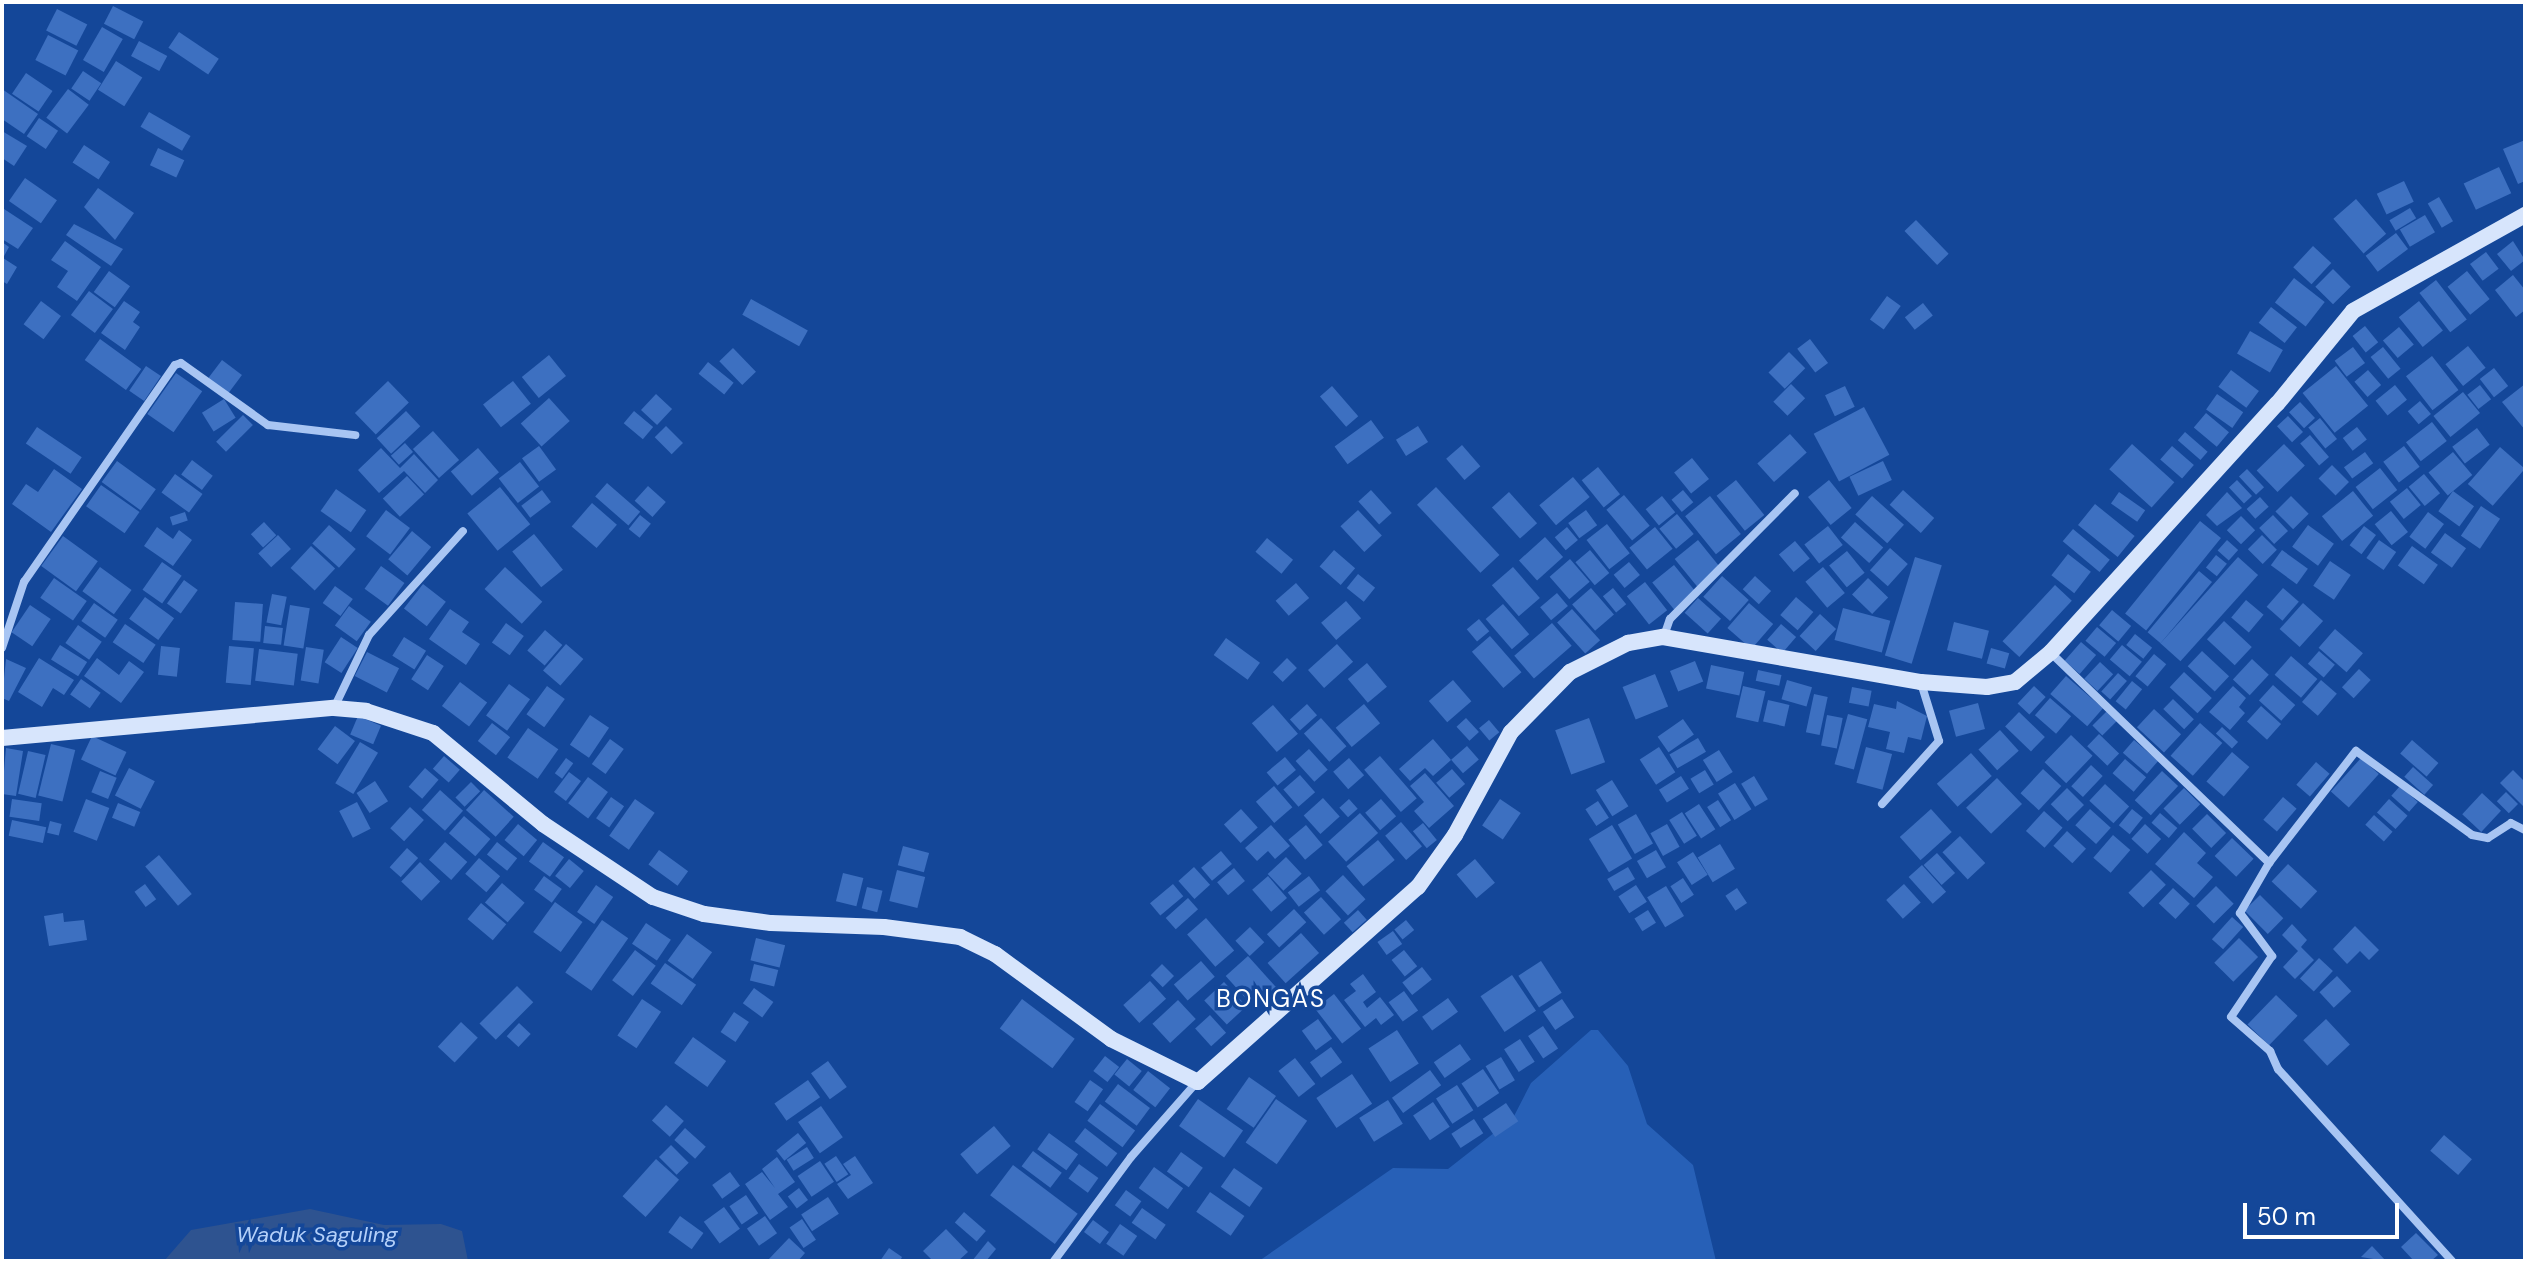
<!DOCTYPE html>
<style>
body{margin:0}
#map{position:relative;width:2527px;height:1263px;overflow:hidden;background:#144799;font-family:"DM Sans",sans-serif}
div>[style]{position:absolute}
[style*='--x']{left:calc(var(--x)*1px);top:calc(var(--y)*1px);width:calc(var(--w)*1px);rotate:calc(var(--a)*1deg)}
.green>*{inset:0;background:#2760b7}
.water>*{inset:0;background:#2e5390}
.building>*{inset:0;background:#3d70c1;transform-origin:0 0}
.minor>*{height:8px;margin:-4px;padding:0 4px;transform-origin:4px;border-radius:4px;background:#a8c5f3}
.secondary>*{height:16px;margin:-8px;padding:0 8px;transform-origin:8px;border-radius:8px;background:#d7e5fc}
span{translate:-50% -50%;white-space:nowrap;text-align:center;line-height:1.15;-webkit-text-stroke:7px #144799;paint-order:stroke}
.water-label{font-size:22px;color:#b4d0f9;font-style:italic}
.quarter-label{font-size:24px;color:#fff;letter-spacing:2px}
.frame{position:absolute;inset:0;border:4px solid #fff;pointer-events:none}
.scale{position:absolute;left:2243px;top:1203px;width:156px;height:36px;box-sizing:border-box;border:4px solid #fff;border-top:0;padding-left:10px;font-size:24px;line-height:28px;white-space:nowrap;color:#fff;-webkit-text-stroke:6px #144799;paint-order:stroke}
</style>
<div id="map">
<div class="green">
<i style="clip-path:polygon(1591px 1030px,1598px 1030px,1628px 1066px,1647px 1124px,1693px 1165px,1716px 1261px,1259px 1261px,1393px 1168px,1448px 1169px,1513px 1118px,1531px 1083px)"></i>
</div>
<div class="water">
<i style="clip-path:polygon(310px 1209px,384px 1225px,441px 1224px,462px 1231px,468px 1261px,164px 1261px,191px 1230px)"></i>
</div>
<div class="building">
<i style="left:113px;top:6px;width:34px;height:20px;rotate:27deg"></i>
<i style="left:57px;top:9px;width:34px;height:24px;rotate:27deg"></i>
<i style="left:102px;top:27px;width:24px;height:38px;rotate:30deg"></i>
<i style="left:179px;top:32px;width:48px;height:19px;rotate:34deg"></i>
<i style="left:48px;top:35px;width:34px;height:28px;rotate:27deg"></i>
<i style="left:139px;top:41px;width:32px;height:17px;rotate:28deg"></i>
<i style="left:116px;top:61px;width:31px;height:34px;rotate:32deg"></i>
<i style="left:83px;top:71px;width:22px;height:21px;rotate:34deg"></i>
<i style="left:26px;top:73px;width:32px;height:25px;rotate:34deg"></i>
<i style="clip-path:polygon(2px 89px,38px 114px,24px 134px,2px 119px)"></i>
<i style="left:68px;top:89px;width:26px;height:36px;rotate:37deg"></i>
<i style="left:149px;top:112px;width:48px;height:17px;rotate:30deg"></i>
<i style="left:39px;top:118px;width:23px;height:22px;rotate:34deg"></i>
<i style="clip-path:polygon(2px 131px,27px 146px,14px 166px,2px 158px)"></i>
<i style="clip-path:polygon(2525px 140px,2525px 181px,2518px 184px,2503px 149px)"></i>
<i style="left:84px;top:145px;width:31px;height:21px;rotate:33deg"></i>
<i style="left:158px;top:148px;width:29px;height:19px;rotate:25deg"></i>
<i style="left:2499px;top:167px;width:29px;height:39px;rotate:65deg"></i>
<i style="left:25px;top:178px;width:39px;height:28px;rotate:35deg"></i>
<i style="left:2404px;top:181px;width:23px;height:30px;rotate:65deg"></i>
<i style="clip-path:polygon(98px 188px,134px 213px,115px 240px,84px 207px)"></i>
<i style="left:2439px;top:197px;width:28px;height:13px;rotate:60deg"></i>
<i style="left:2356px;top:199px;width:46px;height:30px;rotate:49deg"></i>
<i style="left:2410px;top:208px;width:12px;height:24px;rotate:59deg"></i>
<i style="clip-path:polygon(4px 209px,33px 228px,18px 249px,2px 239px)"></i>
<i style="left:2425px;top:215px;width:20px;height:29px;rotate:60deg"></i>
<i style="left:1916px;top:220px;width:47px;height:16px;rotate:46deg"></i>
<i style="clip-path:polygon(74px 224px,123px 249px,111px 266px,66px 235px)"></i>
<i style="left:2396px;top:233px;width:20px;height:38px;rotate:53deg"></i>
<i style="clip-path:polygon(65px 241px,101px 267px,77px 301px,57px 287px,68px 271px,51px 260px)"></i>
<i style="clip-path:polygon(2513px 241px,2525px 260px,2511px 271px,2497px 254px)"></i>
<i style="clip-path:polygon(2px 242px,9px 247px,3px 258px,17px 267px,7px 284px,2px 281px)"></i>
<i style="left:2313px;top:246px;width:25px;height:29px;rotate:43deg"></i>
<i style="left:2486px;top:252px;width:21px;height:20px;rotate:53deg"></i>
<i style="left:2333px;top:269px;width:25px;height:25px;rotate:45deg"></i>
<i style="left:109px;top:271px;width:26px;height:26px;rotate:36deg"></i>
<i style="left:2467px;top:271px;width:36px;height:25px;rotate:51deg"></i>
<i style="clip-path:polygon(2513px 275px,2525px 290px,2525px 310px,2516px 317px,2495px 290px)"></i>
<i style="left:2294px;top:278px;width:39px;height:31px;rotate:38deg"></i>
<i style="left:2436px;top:280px;width:50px;height:21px;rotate:52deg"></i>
<i style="left:89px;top:291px;width:30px;height:30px;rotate:37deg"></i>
<i style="left:1887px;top:296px;width:17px;height:29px;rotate:36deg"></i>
<i style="left:751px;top:299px;width:65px;height:18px;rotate:29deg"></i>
<i style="left:41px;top:301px;width:25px;height:29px;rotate:37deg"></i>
<i style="clip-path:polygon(124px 301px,140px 312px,133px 322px,140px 327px,125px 350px,101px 333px)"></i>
<i style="left:2419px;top:301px;width:38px;height:26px;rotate:51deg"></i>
<i style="left:1923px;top:303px;width:16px;height:23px;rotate:52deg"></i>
<i style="left:2271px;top:307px;width:33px;height:20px;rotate:38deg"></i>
<i style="left:2365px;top:326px;width:21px;height:16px;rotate:51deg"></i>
<i style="left:2399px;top:327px;width:23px;height:21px;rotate:50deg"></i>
<i style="left:2250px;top:331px;width:38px;height:26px;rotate:30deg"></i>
<i style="left:100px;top:339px;width:51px;height:26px;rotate:36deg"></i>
<i style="left:1810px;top:339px;width:30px;height:16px;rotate:53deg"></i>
<i style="left:2468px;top:346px;width:28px;height:29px;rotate:51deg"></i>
<i style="left:2353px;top:347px;width:20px;height:23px;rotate:53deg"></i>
<i style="left:2383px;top:347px;width:28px;height:16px;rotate:51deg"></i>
<i style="left:733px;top:348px;width:33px;height:19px;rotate:46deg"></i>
<i style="left:1789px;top:352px;width:23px;height:29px;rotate:45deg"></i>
<i style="left:549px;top:355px;width:27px;height:35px;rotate:51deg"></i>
<i style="left:2432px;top:356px;width:43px;height:33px;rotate:52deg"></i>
<i style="left:222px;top:360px;width:25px;height:23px;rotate:37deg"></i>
<i style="left:708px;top:362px;width:33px;height:15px;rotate:39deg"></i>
<i style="left:146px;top:366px;width:18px;height:30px;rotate:34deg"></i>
<i style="left:2336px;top:366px;width:51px;height:43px;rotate:51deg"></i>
<i style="left:2494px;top:368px;width:23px;height:18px;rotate:52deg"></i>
<i style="left:2231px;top:370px;width:35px;height:21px;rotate:37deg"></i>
<i style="left:2368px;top:370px;width:20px;height:18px;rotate:49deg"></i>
<i style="left:176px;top:373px;width:32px;height:50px;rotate:35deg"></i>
<i style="left:388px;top:381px;width:30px;height:46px;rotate:46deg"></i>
<i style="left:513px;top:381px;width:29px;height:38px;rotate:52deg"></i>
<i style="left:1791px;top:384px;width:20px;height:25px;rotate:45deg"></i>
<i style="clip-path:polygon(2525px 384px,2525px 430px,2502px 402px)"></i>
<i style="left:2395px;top:385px;width:19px;height:25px;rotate:51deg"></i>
<i style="left:2480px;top:385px;width:18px;height:16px;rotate:52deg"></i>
<i style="left:1332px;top:386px;width:40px;height:16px;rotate:49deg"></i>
<i style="left:1845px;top:386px;width:23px;height:22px;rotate:65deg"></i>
<i style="left:2463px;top:392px;width:27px;height:38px;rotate:51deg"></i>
<i style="left:656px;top:394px;width:22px;height:22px;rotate:43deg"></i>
<i style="left:2217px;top:394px;width:32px;height:19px;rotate:35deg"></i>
<i style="left:549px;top:398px;width:31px;height:38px;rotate:48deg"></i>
<i style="left:224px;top:399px;width:22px;height:26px;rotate:58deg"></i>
<i style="left:2420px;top:401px;width:17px;height:16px;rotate:50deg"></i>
<i style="left:2300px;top:402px;width:22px;height:15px;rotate:47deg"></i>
<i style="left:1864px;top:407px;width:54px;height:57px;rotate:62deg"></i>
<i style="left:406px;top:411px;width:21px;height:40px;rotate:47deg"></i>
<i style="left:634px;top:411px;width:25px;height:16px;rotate:40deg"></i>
<i style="left:2206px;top:413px;width:30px;height:19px;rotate:40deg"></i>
<i style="left:243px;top:415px;width:14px;height:38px;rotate:45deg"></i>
<i style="left:2288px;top:416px;width:22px;height:15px;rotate:47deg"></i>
<i style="left:2320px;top:418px;width:27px;height:15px;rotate:51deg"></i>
<i style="left:1371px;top:420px;width:22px;height:45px;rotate:54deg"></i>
<i style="left:2432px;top:422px;width:24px;height:33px;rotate:52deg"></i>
<i style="left:666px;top:426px;width:24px;height:16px;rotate:45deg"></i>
<i style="left:1418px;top:426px;width:19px;height:26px;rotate:58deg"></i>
<i style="left:37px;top:427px;width:54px;height:20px;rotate:34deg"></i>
<i style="left:2357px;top:427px;width:16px;height:18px;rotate:52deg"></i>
<i style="left:2477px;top:428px;width:21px;height:31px;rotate:53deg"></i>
<i style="left:433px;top:431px;width:39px;height:27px;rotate:48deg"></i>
<i style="left:2185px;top:432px;width:30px;height:11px;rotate:41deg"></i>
<i style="left:1790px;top:434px;width:25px;height:44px;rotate:48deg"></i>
<i style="left:2310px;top:435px;width:29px;height:13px;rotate:49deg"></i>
<i style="left:405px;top:443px;width:12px;height:19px;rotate:48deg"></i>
<i style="left:2132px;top:444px;width:57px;height:34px;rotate:42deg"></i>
<i style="left:2284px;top:444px;width:30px;height:38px;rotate:46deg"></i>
<i style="left:1462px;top:445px;width:28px;height:21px;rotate:49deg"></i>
<i style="left:539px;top:446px;width:29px;height:21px;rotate:54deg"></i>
<i style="left:2172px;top:446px;width:29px;height:18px;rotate:41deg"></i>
<i style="left:2404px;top:446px;width:26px;height:26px;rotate:53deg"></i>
<i style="left:2500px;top:447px;width:33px;height:49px;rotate:41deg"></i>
<i style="clip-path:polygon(381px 448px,400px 468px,414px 454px,438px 480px,425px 493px,404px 471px,379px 493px,358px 470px)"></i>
<i style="left:478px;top:448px;width:32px;height:36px;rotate:49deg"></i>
<i style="left:2365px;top:452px;width:14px;height:26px;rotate:54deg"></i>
<i style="left:2453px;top:452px;width:30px;height:32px;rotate:50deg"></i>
<i style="left:1692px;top:458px;width:27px;height:23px;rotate:51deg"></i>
<i style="left:192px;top:460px;width:26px;height:18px;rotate:37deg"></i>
<i style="left:117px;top:461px;width:48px;height:26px;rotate:36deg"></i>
<i style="left:1883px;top:461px;width:21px;height:37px;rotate:65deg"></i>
<i style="left:520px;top:462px;width:31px;height:27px;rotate:52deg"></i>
<i style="left:2332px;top:465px;width:24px;height:19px;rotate:45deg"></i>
<i style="left:1598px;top:467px;width:35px;height:21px;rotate:51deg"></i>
<i style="left:2380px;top:468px;width:28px;height:31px;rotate:52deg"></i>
<i style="clip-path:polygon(54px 469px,82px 489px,51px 532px,12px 504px,26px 484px,38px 492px)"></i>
<i style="left:2247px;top:469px;width:25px;height:11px;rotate:47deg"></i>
<i style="left:175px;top:474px;width:34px;height:23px;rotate:36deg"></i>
<i style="left:2424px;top:474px;width:25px;height:20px;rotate:50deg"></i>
<i style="left:407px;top:476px;width:25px;height:33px;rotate:47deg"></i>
<i style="left:1573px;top:477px;width:26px;height:44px;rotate:50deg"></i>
<i style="left:1736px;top:480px;width:45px;height:25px;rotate:51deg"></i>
<i style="left:1829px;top:480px;width:36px;height:27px;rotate:51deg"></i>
<i style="left:2237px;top:480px;width:22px;height:11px;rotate:47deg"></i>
<i style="left:607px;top:483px;width:44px;height:18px;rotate:41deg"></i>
<i style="left:101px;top:485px;width:47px;height:26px;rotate:35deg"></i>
<i style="left:648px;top:486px;width:24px;height:20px;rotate:42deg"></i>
<i style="left:500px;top:487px;width:48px;height:42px;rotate:51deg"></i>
<i style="left:1436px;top:487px;width:93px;height:26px;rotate:47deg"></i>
<i style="left:2407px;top:488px;width:22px;height:22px;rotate:51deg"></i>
<i style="left:336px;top:489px;width:37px;height:27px;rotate:35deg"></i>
<i style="left:542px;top:490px;width:15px;height:26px;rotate:53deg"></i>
<i style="left:1371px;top:490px;width:31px;height:17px;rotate:48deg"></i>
<i style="left:1683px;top:490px;width:16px;height:15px;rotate:50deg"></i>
<i style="left:1903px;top:490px;width:42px;height:20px;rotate:42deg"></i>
<i style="left:2353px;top:491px;width:32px;height:40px;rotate:51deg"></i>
<i style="left:2453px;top:491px;width:26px;height:25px;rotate:36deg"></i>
<i style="left:1509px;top:492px;width:42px;height:23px;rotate:48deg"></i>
<i style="left:2119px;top:492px;width:32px;height:14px;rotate:35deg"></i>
<i style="clip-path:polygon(2227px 492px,2242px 508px,2217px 526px,2206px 515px)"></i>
<i style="left:1624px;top:495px;width:40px;height:23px;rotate:50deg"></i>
<i style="left:1662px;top:496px;width:21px;height:21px;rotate:51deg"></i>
<i style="left:1710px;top:496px;width:49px;height:32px;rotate:51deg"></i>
<i style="left:1872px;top:496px;width:43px;height:25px;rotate:42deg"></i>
<i style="left:2291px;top:496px;width:25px;height:22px;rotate:45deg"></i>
<i style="left:2260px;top:497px;width:13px;height:18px;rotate:48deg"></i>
<i style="left:592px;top:503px;width:33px;height:31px;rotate:41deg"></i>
<i style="left:2095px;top:504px;width:51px;height:27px;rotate:39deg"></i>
<i style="left:2481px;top:506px;width:23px;height:36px;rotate:34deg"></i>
<i style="left:386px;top:510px;width:30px;height:33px;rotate:37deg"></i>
<i style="left:1358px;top:510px;width:35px;height:24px;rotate:47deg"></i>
<i style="left:1586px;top:510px;width:19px;height:22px;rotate:54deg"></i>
<i style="left:2391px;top:511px;width:27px;height:21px;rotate:51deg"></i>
<i style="left:185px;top:512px;width:9px;height:16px;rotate:72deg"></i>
<i style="left:2428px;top:512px;width:20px;height:31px;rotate:37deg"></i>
<i style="left:1677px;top:514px;width:26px;height:23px;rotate:50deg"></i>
<i style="left:640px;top:515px;width:14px;height:18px;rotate:39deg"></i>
<i style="left:2273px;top:515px;width:22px;height:19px;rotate:47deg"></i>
<i style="left:2241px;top:516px;width:20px;height:20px;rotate:45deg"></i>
<i style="left:2200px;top:521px;width:27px;height:119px;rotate:39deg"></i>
<i style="left:264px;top:522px;width:18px;height:18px;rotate:47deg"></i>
<i style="left:1855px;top:522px;width:38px;height:21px;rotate:42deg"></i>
<i style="left:1607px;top:524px;width:37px;height:26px;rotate:52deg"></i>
<i style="left:329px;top:525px;width:36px;height:25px;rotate:42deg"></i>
<i style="left:2308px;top:525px;width:32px;height:27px;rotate:36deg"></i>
<i style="left:1828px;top:526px;width:24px;height:30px;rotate:52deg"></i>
<i style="left:2364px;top:526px;width:15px;height:24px;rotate:37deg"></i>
<i style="clip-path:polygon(157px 527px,173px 539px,179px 530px,192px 540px,173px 566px,144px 546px)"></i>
<i style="left:1567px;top:527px;width:17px;height:16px;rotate:50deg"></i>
<i style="left:1655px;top:527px;width:28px;height:33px;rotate:51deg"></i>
<i style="left:2073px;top:529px;width:48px;height:16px;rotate:40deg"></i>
<i style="left:412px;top:531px;width:25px;height:37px;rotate:40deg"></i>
<i style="left:2445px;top:533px;width:26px;height:24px;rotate:36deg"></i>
<i style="left:534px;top:534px;width:46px;height:28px;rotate:51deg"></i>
<i style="left:278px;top:535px;width:19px;height:27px;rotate:47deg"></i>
<i style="left:2262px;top:535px;width:21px;height:20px;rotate:45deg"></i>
<i style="left:63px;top:536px;width:43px;height:37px;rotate:36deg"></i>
<i style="left:1545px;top:537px;width:27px;height:35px;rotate:48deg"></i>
<i style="left:1267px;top:538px;width:34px;height:18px;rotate:40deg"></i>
<i style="left:1698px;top:540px;width:36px;height:30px;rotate:51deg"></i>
<i style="left:2227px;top:540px;width:15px;height:14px;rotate:42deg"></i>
<i style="left:2379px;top:540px;width:21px;height:22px;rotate:35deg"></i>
<i style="left:1795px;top:541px;width:23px;height:21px;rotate:50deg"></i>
<i style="left:311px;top:546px;width:33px;height:30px;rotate:43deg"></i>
<i style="left:2412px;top:546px;width:32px;height:24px;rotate:36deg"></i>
<i style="left:1890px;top:548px;width:24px;height:30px;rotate:42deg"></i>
<i style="left:1334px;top:550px;width:28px;height:22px;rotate:41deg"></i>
<i style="left:1590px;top:550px;width:30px;height:19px;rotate:50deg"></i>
<i style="left:2282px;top:550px;width:32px;height:19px;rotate:36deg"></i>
<i style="left:1847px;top:551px;width:28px;height:23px;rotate:51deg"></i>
<i style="left:2068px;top:554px;width:29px;height:27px;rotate:38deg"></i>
<i style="left:2216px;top:555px;width:14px;height:16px;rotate:39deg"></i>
<i style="left:1915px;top:557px;width:28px;height:103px;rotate:17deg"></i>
<i style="left:2238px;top:557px;width:27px;height:116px;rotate:42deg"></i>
<i style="left:1570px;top:559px;width:30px;height:27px;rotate:49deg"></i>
<i style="left:2330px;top:561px;width:25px;height:30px;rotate:34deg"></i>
<i style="left:162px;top:562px;width:24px;height:34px;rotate:35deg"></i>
<i style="left:1629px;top:562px;width:17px;height:20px;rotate:50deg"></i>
<i style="left:1674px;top:565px;width:36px;height:28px;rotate:51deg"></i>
<i style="left:381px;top:566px;width:29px;height:28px;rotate:36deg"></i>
<i style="left:100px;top:567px;width:39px;height:30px;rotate:36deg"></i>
<i style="left:505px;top:567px;width:51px;height:30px;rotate:43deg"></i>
<i style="left:1513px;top:567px;width:41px;height:28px;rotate:49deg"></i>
<i style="left:1823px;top:567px;width:34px;height:23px;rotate:50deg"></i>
<i style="left:2199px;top:571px;width:17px;height:80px;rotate:40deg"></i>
<i style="left:1358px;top:574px;width:22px;height:18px;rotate:39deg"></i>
<i style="left:1722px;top:576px;width:36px;height:28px;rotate:42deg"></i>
<i style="left:1755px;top:576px;width:22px;height:18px;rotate:43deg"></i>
<i style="left:54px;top:578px;width:40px;height:24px;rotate:35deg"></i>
<i style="left:1868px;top:578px;width:28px;height:23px;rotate:44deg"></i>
<i style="left:184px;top:580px;width:17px;height:29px;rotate:36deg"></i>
<i style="left:1645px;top:582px;width:36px;height:23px;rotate:52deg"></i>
<i style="left:1296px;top:583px;width:20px;height:27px;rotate:49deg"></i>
<i style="left:423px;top:584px;width:29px;height:31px;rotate:38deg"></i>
<i style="left:2055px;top:585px;width:23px;height:77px;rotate:43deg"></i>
<i style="left:335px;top:586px;width:22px;height:21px;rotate:36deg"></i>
<i style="left:1591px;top:588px;width:35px;height:25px;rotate:49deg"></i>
<i style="left:1613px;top:588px;width:21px;height:13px;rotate:51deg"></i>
<i style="left:2283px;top:588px;width:21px;height:25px;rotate:41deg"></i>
<i style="left:1557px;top:593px;width:17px;height:22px;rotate:50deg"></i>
<i style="left:272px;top:594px;width:15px;height:29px;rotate:11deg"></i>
<i style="left:145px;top:597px;width:36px;height:27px;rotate:36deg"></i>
<i style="left:1796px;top:597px;width:23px;height:24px;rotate:41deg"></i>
<i style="left:1698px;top:598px;width:31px;height:20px;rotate:42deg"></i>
<i style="left:2246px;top:600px;width:23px;height:23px;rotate:40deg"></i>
<i style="left:1346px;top:601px;width:23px;height:33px;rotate:49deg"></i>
<i style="left:235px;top:602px;width:28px;height:38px;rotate:4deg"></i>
<i style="left:94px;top:603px;width:29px;height:22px;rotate:35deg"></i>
<i style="left:1749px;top:603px;width:32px;height:33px;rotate:41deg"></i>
<i style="left:2303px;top:603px;width:27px;height:35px;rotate:42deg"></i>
<i style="left:1503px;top:604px;width:40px;height:23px;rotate:49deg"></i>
<i style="left:30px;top:605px;width:25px;height:33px;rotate:34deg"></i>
<i style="left:290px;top:605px;width:20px;height:41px;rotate:9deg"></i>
<i style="left:349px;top:606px;width:27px;height:24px;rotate:36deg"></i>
<i style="left:1843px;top:608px;width:49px;height:33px;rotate:15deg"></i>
<i style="clip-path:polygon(450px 609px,469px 622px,462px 632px,480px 644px,466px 665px,429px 639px)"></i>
<i style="left:1572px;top:609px;width:42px;height:20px;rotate:48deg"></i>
<i style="left:2112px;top:610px;width:25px;height:20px;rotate:40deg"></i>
<i style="left:1820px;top:614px;width:22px;height:30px;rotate:43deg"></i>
<i style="left:1479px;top:619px;width:16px;height:16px;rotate:50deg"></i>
<i style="left:2224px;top:621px;width:38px;height:25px;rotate:43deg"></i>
<i style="left:1954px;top:622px;width:36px;height:29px;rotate:14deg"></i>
<i style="left:506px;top:623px;width:22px;height:24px;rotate:36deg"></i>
<i style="left:1552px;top:623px;width:30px;height:50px;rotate:49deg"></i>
<i style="left:125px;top:624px;width:37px;height:22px;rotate:34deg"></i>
<i style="left:1781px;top:624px;width:20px;height:21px;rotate:41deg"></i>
<i style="left:78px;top:625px;width:29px;height:22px;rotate:35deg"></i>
<i style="left:265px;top:626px;width:18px;height:17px;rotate:6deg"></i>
<i style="left:2097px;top:627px;width:25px;height:18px;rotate:40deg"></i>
<i style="left:2335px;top:629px;width:37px;height:25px;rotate:41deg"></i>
<i style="left:545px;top:630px;width:23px;height:27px;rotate:41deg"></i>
<i style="left:2135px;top:634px;width:22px;height:14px;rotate:39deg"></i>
<i style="left:1490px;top:636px;width:48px;height:24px;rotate:49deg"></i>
<i style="left:341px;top:637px;width:20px;height:30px;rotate:33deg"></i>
<i style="left:404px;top:637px;width:26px;height:22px;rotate:32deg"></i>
<i style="left:1226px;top:638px;width:42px;height:21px;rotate:36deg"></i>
<i style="left:2081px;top:642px;width:20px;height:25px;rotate:41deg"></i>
<i style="left:566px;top:644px;width:23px;height:35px;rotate:41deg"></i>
<i style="left:1337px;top:644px;width:24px;height:39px;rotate:48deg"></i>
<i style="left:60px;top:645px;width:32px;height:17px;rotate:32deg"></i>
<i style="left:2122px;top:645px;width:26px;height:19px;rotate:40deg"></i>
<i style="left:161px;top:646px;width:19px;height:29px;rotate:6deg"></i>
<i style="left:229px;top:646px;width:25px;height:37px;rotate:5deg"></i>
<i style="left:306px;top:647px;width:18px;height:34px;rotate:9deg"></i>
<i style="left:1991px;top:648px;width:19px;height:16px;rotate:16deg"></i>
<i style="left:259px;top:649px;width:39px;height:32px;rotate:7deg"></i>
<i style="left:2202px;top:651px;width:37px;height:21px;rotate:43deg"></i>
<i style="left:2319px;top:651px;width:21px;height:17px;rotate:41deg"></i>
<i style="left:367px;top:652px;width:36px;height:27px;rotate:27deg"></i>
<i style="left:2154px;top:654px;width:16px;height:29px;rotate:40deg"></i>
<i style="left:427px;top:655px;width:20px;height:29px;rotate:33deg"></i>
<i style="left:2291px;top:656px;width:35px;height:25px;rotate:41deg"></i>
<i style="clip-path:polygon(39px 658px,74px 680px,64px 695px,53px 688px,42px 707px,18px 692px)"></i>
<i style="clip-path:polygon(97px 658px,119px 675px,129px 661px,144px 672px,121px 703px,84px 676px)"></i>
<i style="left:1287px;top:658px;width:14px;height:20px;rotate:45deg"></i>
<i style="clip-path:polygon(6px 659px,26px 668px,9px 701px,2px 698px)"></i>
<i style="left:2252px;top:659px;width:23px;height:28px;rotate:43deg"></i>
<i style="left:1695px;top:661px;width:22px;height:27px;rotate:68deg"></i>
<i style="left:2100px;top:662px;width:18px;height:23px;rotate:43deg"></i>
<i style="left:1367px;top:663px;width:31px;height:25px;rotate:50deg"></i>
<i style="left:1711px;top:665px;width:34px;height:24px;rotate:12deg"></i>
<i style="left:2359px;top:669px;width:16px;height:25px;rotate:43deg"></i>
<i style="left:1758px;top:670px;width:24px;height:11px;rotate:12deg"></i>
<i style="left:2184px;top:672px;width:38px;height:21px;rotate:43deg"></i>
<i style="left:2118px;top:673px;width:12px;height:25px;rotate:42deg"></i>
<i style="left:1655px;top:674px;width:35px;height:35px;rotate:68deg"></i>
<i style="left:2066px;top:676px;width:49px;height:24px;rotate:41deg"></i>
<i style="left:81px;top:679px;width:24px;height:19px;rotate:35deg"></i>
<i style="left:1453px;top:680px;width:28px;height:32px;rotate:49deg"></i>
<i style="left:1787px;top:680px;width:26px;height:20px;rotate:16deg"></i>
<i style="left:2321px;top:680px;width:21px;height:29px;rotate:41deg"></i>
<i style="left:2132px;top:681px;width:13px;height:26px;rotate:39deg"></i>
<i style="left:460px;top:682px;width:34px;height:30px;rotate:37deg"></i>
<i style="left:509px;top:684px;width:26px;height:39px;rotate:36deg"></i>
<i style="left:2273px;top:685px;width:30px;height:21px;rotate:42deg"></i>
<i style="left:547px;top:686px;width:22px;height:35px;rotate:36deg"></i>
<i style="left:1743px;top:686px;width:23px;height:32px;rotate:13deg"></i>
<i style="left:2034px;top:686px;width:16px;height:24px;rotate:43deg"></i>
<i style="clip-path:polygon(2233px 686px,2246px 698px,2239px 707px,2245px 713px,2230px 730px,2209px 712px)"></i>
<i style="left:1852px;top:687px;width:20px;height:16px;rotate:11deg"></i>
<i style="left:1814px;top:694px;width:14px;height:39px;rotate:12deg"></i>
<i style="left:2050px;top:698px;width:28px;height:23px;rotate:41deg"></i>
<i style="left:2173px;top:699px;width:29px;height:14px;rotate:44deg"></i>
<i style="left:1768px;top:700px;width:22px;height:22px;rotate:13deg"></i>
<i style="clip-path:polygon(1897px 701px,1927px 716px,1921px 740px,1908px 737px,1904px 753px,1886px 749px,1890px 732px,1868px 727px,1874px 704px,1896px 709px)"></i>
<i style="left:1978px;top:703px;width:27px;height:30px;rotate:75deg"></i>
<i style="left:1307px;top:704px;width:15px;height:23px;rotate:48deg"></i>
<i style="left:1364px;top:704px;width:25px;height:37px;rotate:50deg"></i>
<i style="left:1273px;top:705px;width:38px;height:28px;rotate:49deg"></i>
<i style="left:2261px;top:706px;width:27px;height:21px;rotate:42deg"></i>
<i style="left:2154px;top:709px;width:37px;height:25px;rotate:43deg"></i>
<i style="left:2108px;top:710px;width:14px;height:22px;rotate:45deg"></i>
<i style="left:2019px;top:712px;width:36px;height:20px;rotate:44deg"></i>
<i style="left:1848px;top:714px;width:20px;height:52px;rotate:15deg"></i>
<i style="left:590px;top:715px;width:23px;height:36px;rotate:34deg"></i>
<i style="left:1827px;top:715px;width:16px;height:31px;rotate:11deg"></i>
<i style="left:358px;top:716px;width:25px;height:20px;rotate:23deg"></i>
<i style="left:1321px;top:718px;width:38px;height:23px;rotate:48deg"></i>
<i style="left:1466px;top:718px;width:19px;height:13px;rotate:47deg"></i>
<i style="left:1589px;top:718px;width:47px;height:36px;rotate:70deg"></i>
<i style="left:1683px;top:719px;width:19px;height:31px;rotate:55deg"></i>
<i style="left:1489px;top:720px;width:16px;height:13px;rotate:50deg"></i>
<i style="left:492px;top:723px;width:23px;height:23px;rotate:38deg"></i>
<i style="left:2200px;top:723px;width:30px;height:44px;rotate:42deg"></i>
<i style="left:335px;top:726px;width:25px;height:29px;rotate:37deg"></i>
<i style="left:2222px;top:727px;width:22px;height:9px;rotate:43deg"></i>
<i style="left:528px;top:728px;width:37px;height:36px;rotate:35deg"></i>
<i style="left:2000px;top:730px;width:28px;height:29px;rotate:48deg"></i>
<i style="left:2099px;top:734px;width:28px;height:17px;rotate:44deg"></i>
<i style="left:2071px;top:735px;width:30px;height:38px;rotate:44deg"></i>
<i style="left:92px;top:736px;width:38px;height:26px;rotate:25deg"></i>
<i style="left:1698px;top:738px;width:16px;height:33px;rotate:60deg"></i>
<i style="left:610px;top:739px;width:17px;height:31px;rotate:36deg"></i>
<i style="clip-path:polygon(1433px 739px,1451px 760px,1433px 776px,1425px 768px,1410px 781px,1399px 769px)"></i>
<i style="left:2134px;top:740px;width:32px;height:17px;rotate:41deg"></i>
<i style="left:2412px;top:740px;width:35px;height:18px;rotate:41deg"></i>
<i style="left:360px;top:742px;width:21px;height:48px;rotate:31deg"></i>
<i style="left:51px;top:744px;width:25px;height:53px;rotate:14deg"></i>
<i style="left:1467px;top:746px;width:18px;height:21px;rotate:49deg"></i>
<i style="left:1659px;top:747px;width:30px;height:23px;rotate:57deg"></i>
<i style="left:1866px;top:747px;width:27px;height:37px;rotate:15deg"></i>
<i style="clip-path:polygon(6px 748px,23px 751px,16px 796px,2px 794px)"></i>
<i style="left:1309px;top:749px;width:28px;height:18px;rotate:48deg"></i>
<i style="left:1719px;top:750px;width:26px;height:19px;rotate:58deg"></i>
<i style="left:28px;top:751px;width:18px;height:44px;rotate:13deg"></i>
<i style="left:2232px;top:752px;width:23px;height:39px;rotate:41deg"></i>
<i style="left:1971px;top:753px;width:31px;height:46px;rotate:48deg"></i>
<i style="left:444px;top:756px;width:21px;height:17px;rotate:41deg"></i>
<i style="left:1380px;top:756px;width:56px;height:21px;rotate:49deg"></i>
<i style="left:1285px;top:757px;width:17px;height:24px;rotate:50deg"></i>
<i style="left:566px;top:758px;width:9px;height:19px;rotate:36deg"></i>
<i style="left:1349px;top:758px;width:23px;height:21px;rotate:49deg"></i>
<i style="left:2361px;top:758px;width:24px;height:45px;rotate:42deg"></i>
<i style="left:2125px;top:759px;width:28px;height:19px;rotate:41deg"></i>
<i style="left:2316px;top:762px;width:18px;height:30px;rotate:41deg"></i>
<i style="left:2091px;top:765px;width:16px;height:29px;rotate:43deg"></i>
<i style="left:2413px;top:767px;width:27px;height:13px;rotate:42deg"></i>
<i style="left:129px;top:768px;width:29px;height:31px;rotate:27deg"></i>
<i style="left:425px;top:768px;width:18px;height:25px;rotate:41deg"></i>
<i style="left:1452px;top:769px;width:20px;height:21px;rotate:49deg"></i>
<i style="left:2043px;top:769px;width:25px;height:33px;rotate:43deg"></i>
<i style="left:1705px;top:770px;width:17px;height:17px;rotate:59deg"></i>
<i style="clip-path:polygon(2513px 770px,2525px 782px,2523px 806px,2500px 783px)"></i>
<i style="left:100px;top:771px;width:18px;height:23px;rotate:22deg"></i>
<i style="left:2162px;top:771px;width:22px;height:40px;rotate:43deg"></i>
<i style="left:569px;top:772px;width:15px;height:25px;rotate:37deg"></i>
<i style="clip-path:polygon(1425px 773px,1454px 806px,1429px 828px,1414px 811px,1424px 802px,1410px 786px)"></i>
<i style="left:1300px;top:775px;width:23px;height:22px;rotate:49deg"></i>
<i style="left:1681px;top:776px;width:15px;height:26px;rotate:58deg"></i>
<i style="left:1754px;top:776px;width:27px;height:15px;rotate:59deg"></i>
<i style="left:588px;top:777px;width:25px;height:33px;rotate:37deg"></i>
<i style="left:1997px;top:778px;width:36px;height:43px;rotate:46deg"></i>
<i style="left:1612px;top:780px;width:31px;height:19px;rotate:58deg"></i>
<i style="left:375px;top:781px;width:24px;height:22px;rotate:57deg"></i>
<i style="left:471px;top:782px;width:13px;height:22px;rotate:45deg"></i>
<i style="left:1735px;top:783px;width:31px;height:20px;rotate:58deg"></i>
<i style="left:2105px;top:784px;width:33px;height:23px;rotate:43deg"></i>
<i style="left:1274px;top:786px;width:28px;height:24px;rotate:49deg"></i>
<i style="left:2400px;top:786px;width:24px;height:13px;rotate:42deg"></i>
<i style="left:2067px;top:788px;width:24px;height:23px;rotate:45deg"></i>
<i style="left:2184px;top:788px;width:23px;height:29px;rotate:45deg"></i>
<i style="left:440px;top:790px;width:31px;height:27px;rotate:42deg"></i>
<i style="left:484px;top:790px;width:40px;height:27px;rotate:42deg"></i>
<i style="left:2506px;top:792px;width:17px;height:13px;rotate:45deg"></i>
<i style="left:2482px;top:793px;width:26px;height:29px;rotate:43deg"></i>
<i style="left:611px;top:797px;width:16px;height:26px;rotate:35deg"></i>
<i style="left:2283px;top:797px;width:18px;height:30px;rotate:41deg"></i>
<i style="left:1323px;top:798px;width:25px;height:26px;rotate:48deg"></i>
<i style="left:12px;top:799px;width:30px;height:18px;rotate:8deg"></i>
<i style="left:86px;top:799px;width:25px;height:35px;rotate:21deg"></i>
<i style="left:635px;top:799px;width:24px;height:45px;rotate:35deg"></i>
<i style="left:1349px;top:799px;width:13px;height:13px;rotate:48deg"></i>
<i style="left:1381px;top:799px;width:23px;height:21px;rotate:49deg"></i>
<i style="left:1500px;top:799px;width:25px;height:32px;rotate:34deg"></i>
<i style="left:2389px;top:799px;width:25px;height:18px;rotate:42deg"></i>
<i style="left:1718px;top:800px;width:24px;height:13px;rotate:57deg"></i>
<i style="left:1598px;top:801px;width:20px;height:15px;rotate:57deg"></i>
<i style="left:357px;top:802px;width:30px;height:20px;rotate:63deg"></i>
<i style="left:118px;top:803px;width:24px;height:16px;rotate:22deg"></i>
<i style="left:1699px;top:804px;width:30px;height:17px;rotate:57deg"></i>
<i style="left:410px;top:807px;width:19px;height:29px;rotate:43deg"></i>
<i style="left:1241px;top:809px;width:25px;height:23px;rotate:48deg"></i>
<i style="left:1931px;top:809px;width:31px;height:42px;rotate:48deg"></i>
<i style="left:2090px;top:809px;width:28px;height:22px;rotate:42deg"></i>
<i style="left:2132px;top:809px;width:14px;height:21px;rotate:39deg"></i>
<i style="left:2044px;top:811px;width:25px;height:27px;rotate:42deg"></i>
<i style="left:1682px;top:812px;width:28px;height:15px;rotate:58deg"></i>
<i style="left:1360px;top:813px;width:27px;height:43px;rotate:48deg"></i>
<i style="left:2160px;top:813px;width:23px;height:13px;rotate:41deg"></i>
<i style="left:1636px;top:814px;width:34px;height:21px;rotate:60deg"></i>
<i style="left:2207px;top:814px;width:27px;height:21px;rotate:45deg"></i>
<i style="left:2374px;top:815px;width:25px;height:13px;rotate:42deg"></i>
<i style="left:464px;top:816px;width:35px;height:23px;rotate:41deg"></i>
<i style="left:12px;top:820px;width:35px;height:16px;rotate:12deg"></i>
<i style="left:50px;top:821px;width:12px;height:12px;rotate:14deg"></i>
<i style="left:1401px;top:822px;width:32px;height:21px;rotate:49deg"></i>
<i style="left:1423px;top:823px;width:22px;height:13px;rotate:51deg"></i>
<i style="left:518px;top:824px;width:25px;height:21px;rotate:40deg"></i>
<i style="left:1667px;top:824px;width:26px;height:19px;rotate:61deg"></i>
<i style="left:2145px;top:824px;width:22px;height:20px;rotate:43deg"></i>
<i style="clip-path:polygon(1271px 825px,1290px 846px,1275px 859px,1268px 851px,1257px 861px,1245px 848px)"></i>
<i style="left:1306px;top:825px;width:26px;height:23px;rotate:50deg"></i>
<i style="left:1612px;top:825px;width:39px;height:27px;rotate:59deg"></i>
<i style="left:2067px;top:831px;width:26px;height:20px;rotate:43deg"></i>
<i style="clip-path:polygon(2184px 832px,2206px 853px,2197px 863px,2213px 877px,2194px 898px,2155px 864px)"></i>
<i style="left:2113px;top:835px;width:23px;height:30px;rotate:41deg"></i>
<i style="left:1960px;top:836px;width:37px;height:24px;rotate:47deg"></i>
<i style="left:2232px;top:838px;width:30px;height:25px;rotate:44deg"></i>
<i style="left:1378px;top:840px;width:26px;height:41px;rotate:50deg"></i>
<i style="left:445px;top:842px;width:30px;height:24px;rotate:42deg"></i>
<i style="left:497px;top:842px;width:26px;height:16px;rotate:39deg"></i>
<i style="left:543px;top:842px;width:26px;height:24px;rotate:36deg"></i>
<i style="left:1720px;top:844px;width:29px;height:26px;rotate:59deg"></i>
<i style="left:903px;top:846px;width:27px;height:20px;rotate:15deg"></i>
<i style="left:407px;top:848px;width:15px;height:26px;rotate:42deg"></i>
<i style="left:659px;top:850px;width:36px;height:18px;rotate:36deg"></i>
<i style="left:1656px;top:850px;width:20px;height:22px;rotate:60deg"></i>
<i style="left:1221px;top:851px;width:17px;height:26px;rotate:50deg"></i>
<i style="left:1693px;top:852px;width:27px;height:19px;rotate:57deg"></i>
<i style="left:1937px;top:853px;width:27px;height:18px;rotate:48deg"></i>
<i style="left:159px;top:855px;width:51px;height:18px;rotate:50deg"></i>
<i style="left:1286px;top:857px;width:23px;height:25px;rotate:47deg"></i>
<i style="left:479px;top:858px;width:28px;height:21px;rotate:41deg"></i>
<i style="left:569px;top:859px;width:19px;height:22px;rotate:39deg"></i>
<i style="left:1475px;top:859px;width:31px;height:24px;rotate:50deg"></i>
<i style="left:420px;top:862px;width:28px;height:27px;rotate:44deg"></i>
<i style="left:2288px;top:864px;width:40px;height:24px;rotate:43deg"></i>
<i style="left:1922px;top:865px;width:36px;height:18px;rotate:48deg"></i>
<i style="left:1194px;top:867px;width:24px;height:21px;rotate:48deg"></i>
<i style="left:1628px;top:867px;width:14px;height:24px;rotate:60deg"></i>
<i style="left:1234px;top:868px;width:17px;height:22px;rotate:50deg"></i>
<i style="left:897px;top:870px;width:29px;height:32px;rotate:14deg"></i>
<i style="left:2151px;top:870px;width:21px;height:32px;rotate:45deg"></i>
<i style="left:843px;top:873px;width:21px;height:29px;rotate:14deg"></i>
<i style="left:1343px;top:875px;width:33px;height:24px;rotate:47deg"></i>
<i style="left:544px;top:876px;width:22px;height:17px;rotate:36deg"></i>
<i style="left:1268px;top:876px;width:29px;height:21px;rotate:49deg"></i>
<i style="left:1309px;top:876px;width:18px;height:27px;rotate:52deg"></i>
<i style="left:1683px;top:878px;width:20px;height:15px;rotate:57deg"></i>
<i style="left:502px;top:883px;width:30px;height:26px;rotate:41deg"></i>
<i style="left:145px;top:884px;width:19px;height:13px;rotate:54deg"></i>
<i style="left:1173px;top:884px;width:16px;height:30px;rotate:50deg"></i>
<i style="left:1904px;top:884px;width:25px;height:24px;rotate:48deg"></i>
<i style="left:596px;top:885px;width:21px;height:33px;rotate:35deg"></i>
<i style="left:1636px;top:885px;width:20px;height:21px;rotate:57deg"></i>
<i style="left:1666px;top:886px;width:35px;height:22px;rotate:59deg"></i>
<i style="left:2216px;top:886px;width:25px;height:28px;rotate:45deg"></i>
<i style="left:867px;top:887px;width:16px;height:22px;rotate:14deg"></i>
<i style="left:1737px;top:888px;width:18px;height:14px;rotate:56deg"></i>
<i style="left:2173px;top:888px;width:23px;height:21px;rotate:43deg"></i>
<i style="left:2260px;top:895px;width:33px;height:22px;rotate:45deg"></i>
<i style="left:1321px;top:897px;width:30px;height:23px;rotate:48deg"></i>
<i style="left:1188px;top:898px;width:15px;height:30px;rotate:48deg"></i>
<i style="left:555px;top:902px;width:34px;height:37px;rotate:36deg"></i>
<i style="left:481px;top:903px;width:33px;height:21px;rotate:40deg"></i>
<i style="left:1294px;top:909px;width:18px;height:37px;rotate:47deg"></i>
<i style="left:1358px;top:910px;width:13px;height:19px;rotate:48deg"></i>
<i style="left:1648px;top:910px;width:15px;height:16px;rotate:58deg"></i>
<i style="clip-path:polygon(63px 913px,64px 922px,84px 920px,87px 940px,49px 946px,44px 916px)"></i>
<i style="left:2232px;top:917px;width:15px;height:30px;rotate:42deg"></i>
<i style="left:1206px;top:918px;width:43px;height:25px;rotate:49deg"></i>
<i style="left:602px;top:920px;width:32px;height:64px;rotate:35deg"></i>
<i style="left:1406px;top:920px;width:13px;height:15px;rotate:51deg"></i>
<i style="left:646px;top:923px;width:30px;height:25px;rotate:34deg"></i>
<i style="clip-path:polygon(2292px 924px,2307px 940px,2301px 947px,2314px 960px,2295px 979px,2283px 967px,2298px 951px,2282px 935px)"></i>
<i style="clip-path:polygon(2355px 926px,2379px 950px,2369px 960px,2360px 951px,2347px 964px,2333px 949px)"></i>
<i style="left:1250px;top:927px;width:21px;height:20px;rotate:47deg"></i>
<i style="left:1393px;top:931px;width:16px;height:19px;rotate:55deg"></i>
<i style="left:1301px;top:933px;width:27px;height:45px;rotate:48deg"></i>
<i style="left:687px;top:934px;width:31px;height:33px;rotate:36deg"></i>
<i style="left:756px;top:938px;width:30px;height:23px;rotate:14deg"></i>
<i style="left:2239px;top:938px;width:27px;height:35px;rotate:45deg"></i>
<i style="left:635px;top:950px;width:26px;height:38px;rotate:37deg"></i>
<i style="left:1404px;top:950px;width:21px;height:16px;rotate:51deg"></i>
<i style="left:1248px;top:956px;width:43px;height:30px;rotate:48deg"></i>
<i style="left:2319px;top:958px;width:19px;height:28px;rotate:43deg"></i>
<i style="left:1201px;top:961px;width:21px;height:36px;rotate:49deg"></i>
<i style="left:1541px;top:961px;width:38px;height:27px;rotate:57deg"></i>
<i style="left:665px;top:963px;width:38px;height:25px;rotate:35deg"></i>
<i style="left:754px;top:964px;width:25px;height:17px;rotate:14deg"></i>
<i style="left:1162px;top:964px;width:17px;height:16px;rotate:45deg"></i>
<i style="left:1422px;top:967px;width:16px;height:25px;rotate:52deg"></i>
<i style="clip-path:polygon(1363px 974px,1376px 992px,1363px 1002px,1367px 1008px,1380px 997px,1394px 1015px,1381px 1025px,1376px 1018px,1365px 1027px,1344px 1000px,1356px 991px,1350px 984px)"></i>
<i style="left:1512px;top:975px;width:43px;height:38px;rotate:56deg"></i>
<i style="left:2337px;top:976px;width:21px;height:24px;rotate:47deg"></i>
<i style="left:1150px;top:981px;width:24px;height:36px;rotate:48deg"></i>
<i style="left:1224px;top:982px;width:33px;height:27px;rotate:47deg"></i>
<i style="left:517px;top:986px;width:23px;height:53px;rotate:45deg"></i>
<i style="left:754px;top:988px;width:24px;height:19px;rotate:36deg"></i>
<i style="left:1404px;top:991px;width:24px;height:19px;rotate:54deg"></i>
<i style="left:1334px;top:994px;width:44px;height:24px;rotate:52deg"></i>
<i style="left:2276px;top:995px;width:30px;height:41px;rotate:44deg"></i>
<i style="left:1448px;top:998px;width:17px;height:32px;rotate:54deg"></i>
<i style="left:642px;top:999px;width:23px;height:44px;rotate:34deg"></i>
<i style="left:1022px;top:999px;width:66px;height:37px;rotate:37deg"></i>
<i style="left:1562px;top:999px;width:22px;height:23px;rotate:56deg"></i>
<i style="left:1178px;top:1000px;width:26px;height:35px;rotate:47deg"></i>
<i style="left:734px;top:1012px;width:18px;height:24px;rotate:34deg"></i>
<i style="left:1210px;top:1015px;width:24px;height:20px;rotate:48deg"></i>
<i style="left:1318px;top:1019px;width:24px;height:20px;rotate:54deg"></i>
<i style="left:2326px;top:1019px;width:35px;height:31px;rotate:47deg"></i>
<i style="left:461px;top:1022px;width:23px;height:34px;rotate:43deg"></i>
<i style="left:519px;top:1023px;width:16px;height:18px;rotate:43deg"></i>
<i style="left:1543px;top:1026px;width:27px;height:18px;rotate:56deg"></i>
<i style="left:1397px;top:1030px;width:40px;height:34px;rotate:57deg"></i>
<i style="left:693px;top:1037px;width:41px;height:32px;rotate:36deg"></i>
<i style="left:1520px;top:1039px;width:27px;height:19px;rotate:57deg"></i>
<i style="left:1460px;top:1044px;width:19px;height:32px;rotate:55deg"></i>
<i style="left:1331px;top:1047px;width:19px;height:26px;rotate:54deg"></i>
<i style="left:1105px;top:1056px;width:18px;height:19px;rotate:38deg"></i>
<i style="left:1501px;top:1057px;width:27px;height:18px;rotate:59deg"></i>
<i style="left:1295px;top:1058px;width:33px;height:21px;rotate:52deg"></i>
<i style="left:1127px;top:1059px;width:19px;height:20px;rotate:39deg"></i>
<i style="left:828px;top:1061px;width:32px;height:21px;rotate:54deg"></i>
<i style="left:1483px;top:1069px;width:29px;height:26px;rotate:56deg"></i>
<i style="left:1430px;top:1070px;width:19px;height:47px;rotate:54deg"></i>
<i style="left:1148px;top:1071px;width:28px;height:24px;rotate:38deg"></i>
<i style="left:1352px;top:1074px;width:36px;height:43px;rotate:56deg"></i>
<i style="left:1249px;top:1077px;width:33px;height:39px;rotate:35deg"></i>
<i style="left:808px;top:1080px;width:21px;height:41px;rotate:55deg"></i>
<i style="left:1090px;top:1080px;width:16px;height:27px;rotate:35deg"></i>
<i style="left:1118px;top:1084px;width:40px;height:22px;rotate:37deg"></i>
<i style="left:1457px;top:1085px;width:30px;height:25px;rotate:57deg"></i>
<i style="left:1198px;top:1099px;width:55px;height:33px;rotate:35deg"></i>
<i style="left:1276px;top:1099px;width:38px;height:53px;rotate:35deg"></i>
<i style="left:1388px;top:1100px;width:28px;height:34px;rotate:58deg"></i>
<i style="left:1433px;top:1102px;width:30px;height:24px;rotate:56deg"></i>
<i style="left:1506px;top:1103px;width:22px;height:28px;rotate:56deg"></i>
<i style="left:1100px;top:1104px;width:44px;height:21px;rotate:37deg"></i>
<i style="left:666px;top:1105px;width:24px;height:21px;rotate:42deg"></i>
<i style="left:821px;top:1106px;width:38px;height:28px;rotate:55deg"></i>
<i style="left:1474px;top:1119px;width:17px;height:27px;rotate:57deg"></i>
<i style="left:994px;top:1126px;width:26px;height:44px;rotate:50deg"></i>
<i style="left:685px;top:1128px;width:28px;height:16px;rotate:42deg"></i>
<i style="left:1085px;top:1128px;width:41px;height:17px;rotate:38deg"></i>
<i style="left:798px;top:1133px;width:13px;height:28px;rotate:51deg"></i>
<i style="left:1049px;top:1133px;width:36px;height:20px;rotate:36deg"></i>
<i style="left:2444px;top:1135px;width:37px;height:21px;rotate:41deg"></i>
<i style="left:671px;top:1145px;width:25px;height:17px;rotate:45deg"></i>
<i style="left:807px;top:1147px;width:13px;height:24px;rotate:58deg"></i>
<i style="left:1033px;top:1151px;width:36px;height:19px;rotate:37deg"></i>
<i style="left:1181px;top:1152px;width:27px;height:24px;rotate:36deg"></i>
<i style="left:836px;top:1156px;width:22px;height:14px;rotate:56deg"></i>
<i style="clip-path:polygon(855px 1156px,873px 1183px,848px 1199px,837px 1184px,851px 1175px,843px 1164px)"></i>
<i style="clip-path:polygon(777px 1157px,795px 1182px,778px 1194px,788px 1207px,770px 1220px,745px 1184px,762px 1172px,775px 1188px,762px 1169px)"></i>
<i style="left:656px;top:1159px;width:31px;height:50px;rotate:42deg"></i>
<i style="left:820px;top:1161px;width:25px;height:27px;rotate:56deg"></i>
<i style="left:1079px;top:1164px;width:24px;height:18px;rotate:36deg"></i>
<i style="left:1013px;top:1165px;width:81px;height:38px;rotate:37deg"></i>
<i style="left:1154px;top:1167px;width:36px;height:26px;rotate:36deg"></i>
<i style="left:1234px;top:1168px;width:35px;height:23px;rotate:35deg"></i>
<i style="left:730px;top:1172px;width:17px;height:22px;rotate:54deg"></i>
<i style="left:799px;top:1188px;width:15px;height:14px;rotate:53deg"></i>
<i style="left:1126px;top:1190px;width:19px;height:19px;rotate:36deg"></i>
<i style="left:1210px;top:1192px;width:42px;height:24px;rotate:35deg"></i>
<i style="left:746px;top:1195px;width:22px;height:20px;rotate:56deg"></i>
<i style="left:828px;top:1197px;width:20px;height:32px;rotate:57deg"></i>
<i style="left:724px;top:1207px;width:27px;height:25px;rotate:54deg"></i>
<i style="left:1142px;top:1208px;width:29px;height:18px;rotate:35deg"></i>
<i style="left:964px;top:1212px;width:29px;height:14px;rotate:41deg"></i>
<i style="left:680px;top:1216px;width:29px;height:20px;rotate:36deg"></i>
<i style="left:765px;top:1216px;width:21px;height:22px;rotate:55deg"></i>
<i style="left:802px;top:1219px;width:25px;height:15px;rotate:56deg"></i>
<i style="left:1093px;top:1220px;width:20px;height:15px;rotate:37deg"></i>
<i style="left:1120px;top:1224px;width:21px;height:24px;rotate:35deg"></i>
<i style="clip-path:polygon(946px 1229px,968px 1252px,958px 1261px,933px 1261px,923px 1251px)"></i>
<i style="clip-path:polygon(2416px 1233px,2438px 1255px,2431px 1261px,2414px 1261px,2401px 1247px)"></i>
<i style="clip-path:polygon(789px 1238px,805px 1253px,798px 1261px,767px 1261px)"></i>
<i style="clip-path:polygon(988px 1241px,996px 1249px,986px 1261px,972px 1261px)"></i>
<i style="clip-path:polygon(2372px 1246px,2386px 1261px,2361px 1257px)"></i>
<i style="clip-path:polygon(889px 1248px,902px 1257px,900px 1261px,880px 1261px)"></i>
</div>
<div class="minor">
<i style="--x:1664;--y:636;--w:18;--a:-71"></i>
<i style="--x:1670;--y:619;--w:177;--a:-45.2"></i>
<i style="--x:2;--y:648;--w:70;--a:-71.6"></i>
<i style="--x:24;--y:582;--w:264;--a:-55.2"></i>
<i style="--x:175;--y:365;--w:6;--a:-18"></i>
<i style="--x:181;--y:363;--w:107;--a:35.5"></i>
<i style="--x:268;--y:425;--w:88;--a:6.6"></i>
<i style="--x:2051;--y:653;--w:303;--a:43.9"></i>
<i style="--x:2269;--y:863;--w:142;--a:-52.2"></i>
<i style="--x:2356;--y:751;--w:143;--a:35.9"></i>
<i style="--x:2472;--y:835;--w:16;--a:11"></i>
<i style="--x:2488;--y:838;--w:27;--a:-33"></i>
<i style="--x:2511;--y:823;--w:16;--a:27"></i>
<i style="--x:334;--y:708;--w:81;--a:-64.4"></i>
<i style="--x:369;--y:635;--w:140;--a:-47.9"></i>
<i style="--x:1882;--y:804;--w:85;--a:-47.9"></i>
<i style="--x:1939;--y:741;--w:61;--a:-107.2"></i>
<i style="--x:2269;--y:863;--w:58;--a:120.1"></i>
<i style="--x:2240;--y:913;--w:54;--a:53.3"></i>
<i style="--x:2272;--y:956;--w:73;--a:123.9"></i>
<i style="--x:2231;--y:1017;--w:52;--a:41.1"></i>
<i style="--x:2270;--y:1051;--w:20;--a:66"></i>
<i style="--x:2278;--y:1069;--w:259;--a:47.8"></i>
<i style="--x:1054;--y:1261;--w:129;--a:-53.5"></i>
<i style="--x:1131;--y:1157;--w:100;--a:-48.7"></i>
</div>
<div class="secondary">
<i style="--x:2;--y:738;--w:333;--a:-5.2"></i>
<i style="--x:334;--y:708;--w:32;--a:5"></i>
<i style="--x:366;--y:711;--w:71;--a:18.2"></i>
<i style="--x:433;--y:733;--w:143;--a:39.6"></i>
<i style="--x:543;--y:824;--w:132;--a:33.6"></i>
<i style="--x:653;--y:897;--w:54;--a:18.4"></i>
<i style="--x:704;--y:914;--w:68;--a:7.7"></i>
<i style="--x:771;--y:923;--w:113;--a:2"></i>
<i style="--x:884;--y:927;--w:77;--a:7.5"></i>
<i style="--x:960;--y:937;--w:39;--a:26"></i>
<i style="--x:995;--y:954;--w:144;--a:36.2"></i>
<i style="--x:1111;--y:1039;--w:97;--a:26.3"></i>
<i style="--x:1198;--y:1082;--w:294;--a:-41.6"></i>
<i style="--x:1418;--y:887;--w:64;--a:-54.6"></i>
<i style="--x:1455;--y:835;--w:117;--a:-61.5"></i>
<i style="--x:1511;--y:732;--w:84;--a:-45.5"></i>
<i style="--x:1570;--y:672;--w:65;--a:-26.6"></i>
<i style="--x:1628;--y:643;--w:36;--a:-10"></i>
<i style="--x:1663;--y:637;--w:262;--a:9.9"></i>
<i style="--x:1921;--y:682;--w:66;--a:4.3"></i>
<i style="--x:1987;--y:687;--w:28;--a:-10"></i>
<i style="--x:2015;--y:682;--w:47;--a:-39.8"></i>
<i style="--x:2051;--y:652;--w:336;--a:-47.7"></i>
<i style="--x:2277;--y:404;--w:120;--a:-50.7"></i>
<i style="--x:2353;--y:311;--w:197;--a:-29.2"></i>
</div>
<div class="water-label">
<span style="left:317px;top:1235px">Waduk Saguling</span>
</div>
<div class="quarter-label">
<span style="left:1271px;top:999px">BONGAS</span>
</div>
<div class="frame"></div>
<div class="scale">50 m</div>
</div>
